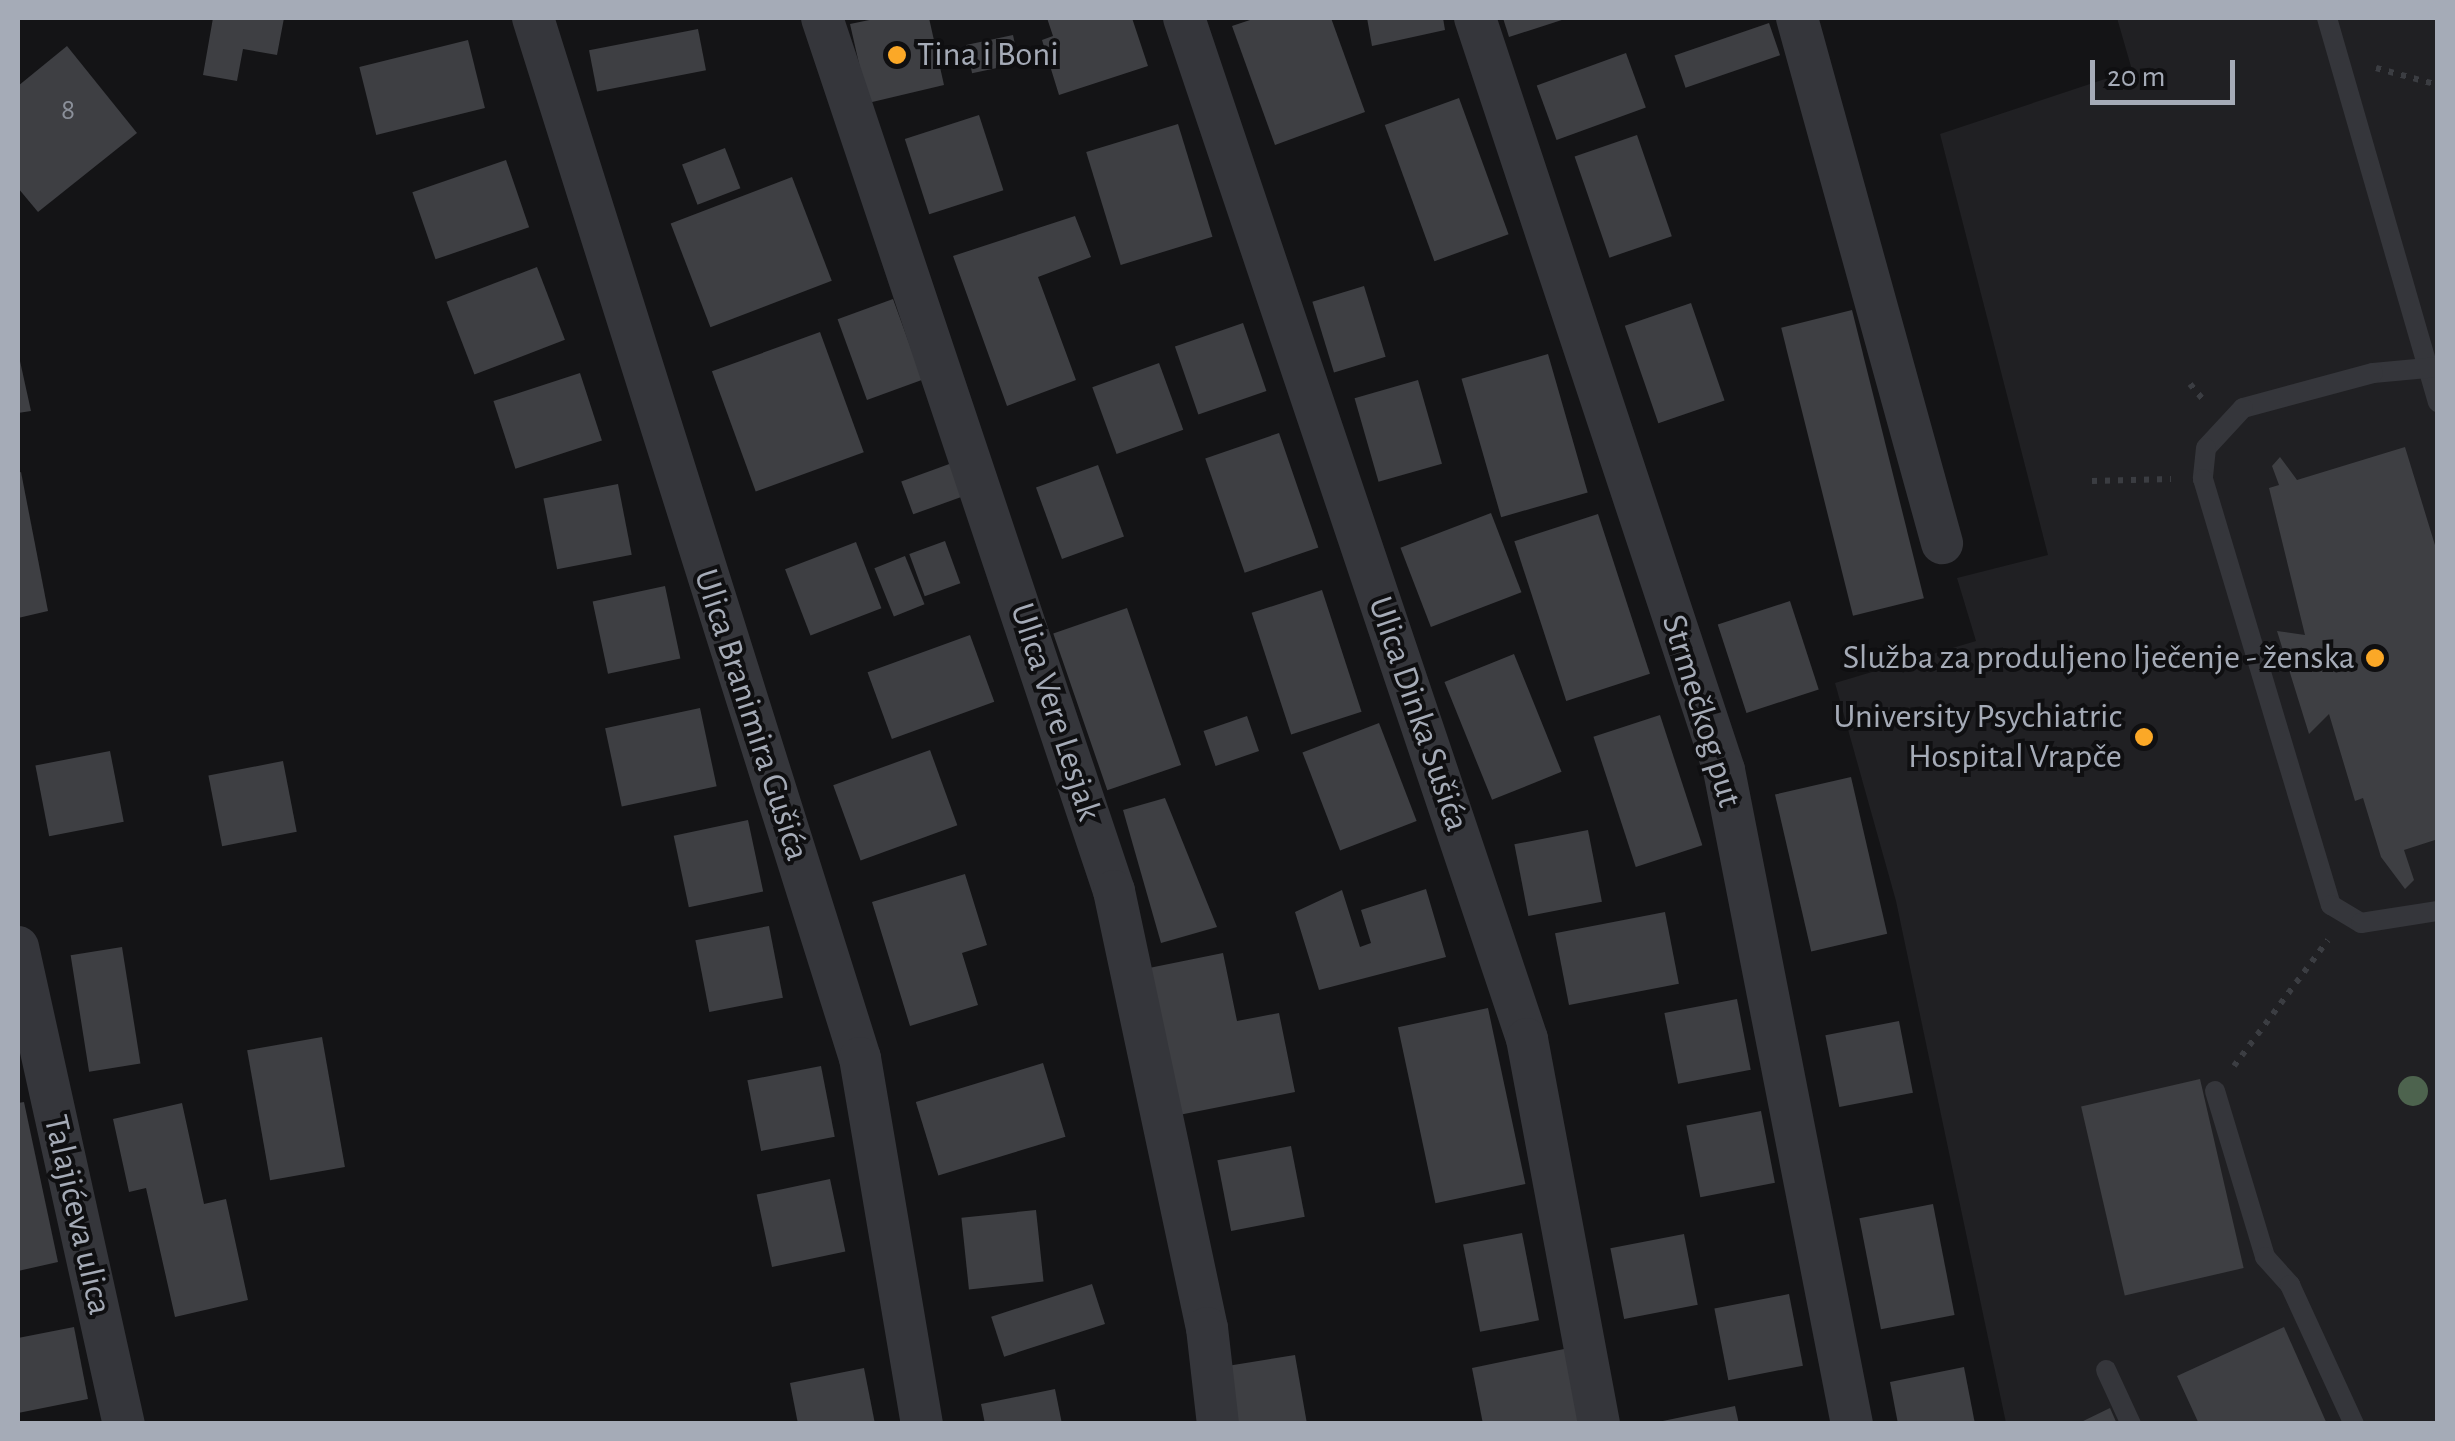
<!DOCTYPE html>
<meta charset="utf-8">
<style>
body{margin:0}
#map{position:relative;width:2455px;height:1441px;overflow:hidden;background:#141416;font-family:"Alegreya Sans",sans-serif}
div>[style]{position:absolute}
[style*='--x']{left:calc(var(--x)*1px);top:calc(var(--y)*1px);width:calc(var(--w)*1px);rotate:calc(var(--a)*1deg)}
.built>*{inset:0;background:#202023}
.building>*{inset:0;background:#3e3f43;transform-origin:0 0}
.path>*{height:6px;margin-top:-3px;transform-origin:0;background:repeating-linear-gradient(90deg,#3b3d42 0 5px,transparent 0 13px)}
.lane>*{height:20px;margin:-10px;padding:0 10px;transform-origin:10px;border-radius:10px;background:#35363b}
.street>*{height:42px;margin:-21px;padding:0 21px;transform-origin:21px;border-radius:21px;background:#35363b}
.trees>*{width:30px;height:30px;margin:-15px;border-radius:50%;background:#4d634e}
.dots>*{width:28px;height:28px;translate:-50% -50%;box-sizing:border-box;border:5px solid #0f0f11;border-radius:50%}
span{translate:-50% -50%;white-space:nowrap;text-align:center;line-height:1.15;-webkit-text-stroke:8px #0f0f11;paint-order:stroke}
.number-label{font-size:30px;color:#8b909a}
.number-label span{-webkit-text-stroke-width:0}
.poi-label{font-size:35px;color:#a5abb7}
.left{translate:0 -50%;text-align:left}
.right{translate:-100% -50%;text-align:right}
.street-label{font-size:35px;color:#a5abb7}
.frame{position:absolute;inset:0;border:20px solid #a5abb7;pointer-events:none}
.scale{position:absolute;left:2090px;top:60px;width:145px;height:45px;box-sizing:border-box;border:5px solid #a5abb7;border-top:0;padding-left:12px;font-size:30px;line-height:35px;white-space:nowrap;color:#a5abb7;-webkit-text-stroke:8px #0f0f11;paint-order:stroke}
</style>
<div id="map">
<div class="built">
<i style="clip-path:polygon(2117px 18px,2437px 18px,2437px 1423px,2006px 1423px,1896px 901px,1835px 683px,1976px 641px,1957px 578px,2048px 555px,1940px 134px,2132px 70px)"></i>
</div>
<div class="building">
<i style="clip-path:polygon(213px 18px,284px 18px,277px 55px,243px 49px,237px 81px,203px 75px)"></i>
<i style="clip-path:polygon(879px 18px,929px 18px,944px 85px,868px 103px,850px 24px)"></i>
<i style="clip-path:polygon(1047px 18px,1132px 18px,1148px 66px,1059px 95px,1042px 40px,1053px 36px)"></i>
<i style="clip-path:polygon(1256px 18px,1331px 18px,1365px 112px,1275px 145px,1232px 26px)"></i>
<i style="clip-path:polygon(1367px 18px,1443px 18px,1445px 30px,1372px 46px)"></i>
<i style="clip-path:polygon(1503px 18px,1568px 18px,1509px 37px)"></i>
<i style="left:1769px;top:23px;width:34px;height:100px;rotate:71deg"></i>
<i style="left:698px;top:29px;width:42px;height:111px;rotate:79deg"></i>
<i style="left:1013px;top:35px;width:29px;height:48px;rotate:78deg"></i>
<i style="left:468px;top:40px;width:70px;height:112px;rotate:76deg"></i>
<i style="clip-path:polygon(67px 46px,137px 133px,38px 212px,18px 188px,18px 86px)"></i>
<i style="left:1626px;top:53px;width:58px;height:95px;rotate:70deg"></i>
<i style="left:1459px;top:98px;width:145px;height:79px;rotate:70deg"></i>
<i style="left:979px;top:115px;width:79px;height:78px;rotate:72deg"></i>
<i style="left:1178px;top:124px;width:118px;height:96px;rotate:73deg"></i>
<i style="left:1637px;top:135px;width:107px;height:66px;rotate:71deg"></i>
<i style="left:725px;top:148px;width:43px;height:46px;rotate:69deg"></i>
<i style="left:506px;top:160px;width:71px;height:99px;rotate:71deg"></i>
<i style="left:792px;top:177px;width:111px;height:130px;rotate:69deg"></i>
<i style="clip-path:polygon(1075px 216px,1091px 257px,1038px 277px,1076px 380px,1007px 406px,953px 256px)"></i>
<i style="left:537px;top:267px;width:78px;height:97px;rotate:69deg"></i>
<i style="left:1364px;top:286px;width:74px;height:54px;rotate:73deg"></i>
<i style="left:893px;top:299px;width:86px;height:59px;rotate:70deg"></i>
<i style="left:1691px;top:303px;width:103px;height:70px;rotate:71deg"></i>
<i style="left:1852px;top:310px;width:297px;height:73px;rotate:76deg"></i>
<i style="left:1243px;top:323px;width:72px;height:72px;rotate:71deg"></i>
<i style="left:820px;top:332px;width:128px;height:115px;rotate:70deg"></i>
<i style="clip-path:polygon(18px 352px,31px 411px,18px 413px)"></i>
<i style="left:1548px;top:354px;width:144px;height:90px;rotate:74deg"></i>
<i style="left:1159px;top:363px;width:71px;height:71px;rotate:70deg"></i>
<i style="left:580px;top:373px;width:71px;height:91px;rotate:72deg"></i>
<i style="left:1418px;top:380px;width:87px;height:66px;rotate:74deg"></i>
<i style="left:1279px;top:433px;width:121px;height:78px;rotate:71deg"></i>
<i style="clip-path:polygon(2405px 447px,2438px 555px,2438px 839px,2404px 850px,2414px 880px,2405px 889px,2381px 857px,2363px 798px,2355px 801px,2329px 714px,2309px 734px,2277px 631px,2305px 635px,2269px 488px,2279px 485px,2272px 466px,2280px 457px,2297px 480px)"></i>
<i style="left:952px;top:463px;width:35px;height:54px;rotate:70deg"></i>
<i style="left:1098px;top:465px;width:76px;height:66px;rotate:70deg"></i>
<i style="clip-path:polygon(21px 472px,48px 611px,18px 618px,18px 473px)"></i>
<i style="left:618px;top:484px;width:72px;height:76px;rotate:79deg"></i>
<i style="left:1491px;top:513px;width:85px;height:97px;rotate:69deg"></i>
<i style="left:1598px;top:514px;width:168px;height:88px;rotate:72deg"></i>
<i style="left:945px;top:541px;width:45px;height:38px;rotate:70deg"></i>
<i style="left:856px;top:542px;width:71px;height:76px;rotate:69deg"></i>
<i style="left:905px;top:556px;width:52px;height:33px;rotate:68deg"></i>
<i style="left:665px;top:586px;width:74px;height:74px;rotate:78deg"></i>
<i style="left:1322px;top:590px;width:128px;height:74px;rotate:72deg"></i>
<i style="left:1790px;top:601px;width:93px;height:76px;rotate:72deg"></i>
<i style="left:1127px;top:608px;width:166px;height:78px;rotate:71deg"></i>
<i style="left:970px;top:635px;width:71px;height:109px;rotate:70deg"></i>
<i style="left:1514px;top:654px;width:127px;height:75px;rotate:68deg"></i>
<i style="left:700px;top:708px;width:80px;height:97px;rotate:78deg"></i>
<i style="left:1660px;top:715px;width:137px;height:70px;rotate:72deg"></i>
<i style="left:1247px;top:716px;width:37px;height:46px;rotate:71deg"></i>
<i style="left:1379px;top:723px;width:105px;height:82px;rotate:69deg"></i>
<i style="left:930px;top:750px;width:80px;height:103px;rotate:70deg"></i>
<i style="left:110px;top:751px;width:72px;height:76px;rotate:79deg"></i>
<i style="left:283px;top:761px;width:72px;height:76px;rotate:79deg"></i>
<i style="left:1851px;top:777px;width:161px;height:78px;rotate:77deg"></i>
<i style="clip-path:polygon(1165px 798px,1217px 927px,1161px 943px,1123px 810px)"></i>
<i style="left:748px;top:820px;width:73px;height:76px;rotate:78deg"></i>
<i style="left:1588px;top:830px;width:73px;height:75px;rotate:79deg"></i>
<i style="clip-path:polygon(965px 874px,987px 945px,962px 953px,978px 1005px,910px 1026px,872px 902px)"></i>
<i style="clip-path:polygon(1426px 889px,1446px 957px,1319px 990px,1295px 912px,1342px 890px,1360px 947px,1371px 943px,1361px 910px)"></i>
<i style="left:1665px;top:912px;width:73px;height:112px;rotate:79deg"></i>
<i style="left:769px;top:926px;width:73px;height:75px;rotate:79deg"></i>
<i style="left:122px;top:947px;width:118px;height:52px;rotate:81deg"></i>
<i style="clip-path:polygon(1223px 953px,1237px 1021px,1279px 1013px,1295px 1092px,1179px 1115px,1149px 968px)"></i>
<i style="left:1737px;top:999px;width:72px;height:74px;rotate:79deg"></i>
<i style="left:1488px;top:1008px;width:180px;height:92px;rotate:78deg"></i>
<i style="left:1899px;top:1021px;width:73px;height:75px;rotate:79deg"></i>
<i style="left:322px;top:1037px;width:132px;height:76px;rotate:80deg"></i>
<i style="left:1043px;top:1063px;width:77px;height:133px;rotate:73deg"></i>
<i style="left:821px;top:1066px;width:72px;height:75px;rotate:79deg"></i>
<i style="left:2200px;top:1079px;width:194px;height:122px;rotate:77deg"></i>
<i style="clip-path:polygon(24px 1102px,58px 1262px,18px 1271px,18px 1103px)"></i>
<i style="clip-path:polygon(182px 1103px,204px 1204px,226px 1199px,248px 1300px,175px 1317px,146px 1188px,129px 1192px,113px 1119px)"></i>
<i style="left:1761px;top:1111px;width:73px;height:76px;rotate:79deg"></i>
<i style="left:1291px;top:1146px;width:72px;height:75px;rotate:79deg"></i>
<i style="left:830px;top:1179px;width:74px;height:75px;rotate:78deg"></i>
<i style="left:1933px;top:1204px;width:113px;height:75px;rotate:79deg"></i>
<i style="left:1036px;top:1210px;width:72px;height:75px;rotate:84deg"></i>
<i style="left:1522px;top:1233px;width:89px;height:60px;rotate:79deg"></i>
<i style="left:1684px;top:1234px;width:72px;height:75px;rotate:79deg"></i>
<i style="left:1092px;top:1284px;width:42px;height:106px;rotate:72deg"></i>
<i style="left:1789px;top:1294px;width:73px;height:76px;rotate:79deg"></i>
<i style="clip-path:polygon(74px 1327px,88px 1399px,18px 1413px,18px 1338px)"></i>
<i style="clip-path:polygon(2284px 1327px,2327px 1424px,2199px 1424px,2177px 1376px)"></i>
<i style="clip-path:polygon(1569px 1348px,1584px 1424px,1483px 1424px,1472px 1368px)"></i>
<i style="clip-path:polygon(1295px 1355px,1307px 1424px,1231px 1424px,1221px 1367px)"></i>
<i style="clip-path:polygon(1964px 1367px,1975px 1424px,1898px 1424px,1890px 1382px)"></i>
<i style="clip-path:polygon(864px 1368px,875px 1424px,798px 1424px,790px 1383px)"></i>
<i style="clip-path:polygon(1055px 1389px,1062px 1424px,985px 1424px,981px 1404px)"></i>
<i style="clip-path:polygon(1735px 1406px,1739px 1424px,1658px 1424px,1658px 1422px)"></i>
<i style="clip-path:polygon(2110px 1408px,2117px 1424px,2077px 1424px)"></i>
</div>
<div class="path">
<i style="--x:2376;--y:68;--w:64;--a:15.3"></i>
<i style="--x:2190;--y:384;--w:23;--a:50"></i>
<i style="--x:2092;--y:481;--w:79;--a:-1.5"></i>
<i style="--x:2234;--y:1066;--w:157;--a:-53.3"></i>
</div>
<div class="lane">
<i style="--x:2327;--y:18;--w:400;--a:73.9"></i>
<i style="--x:2438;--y:367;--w:65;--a:174.7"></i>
<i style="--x:2373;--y:373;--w:135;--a:164.9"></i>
<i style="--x:2243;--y:408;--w:54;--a:132.8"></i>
<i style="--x:2206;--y:448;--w:31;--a:96"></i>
<i style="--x:2203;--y:479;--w:445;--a:73.3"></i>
<i style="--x:2331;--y:905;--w:35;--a:31"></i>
<i style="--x:2361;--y:923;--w:78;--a:-8.9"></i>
<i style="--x:2215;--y:1091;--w:173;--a:73.2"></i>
<i style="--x:2265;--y:1257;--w:38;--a:48"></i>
<i style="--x:2290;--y:1285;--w:153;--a:65.3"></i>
<i style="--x:2106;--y:1370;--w:60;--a:65.2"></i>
</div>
<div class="street">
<i style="--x:533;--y:18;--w:1090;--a:72.55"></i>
<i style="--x:860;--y:1058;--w:371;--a:80.4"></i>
<i style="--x:822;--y:18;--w:921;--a:71.51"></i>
<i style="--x:1114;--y:891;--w:447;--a:78"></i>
<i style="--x:1207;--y:1328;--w:97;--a:83.5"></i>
<i style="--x:1184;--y:18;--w:1077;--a:71.43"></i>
<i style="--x:1527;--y:1039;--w:392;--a:79.4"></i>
<i style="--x:1475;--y:18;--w:792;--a:71.68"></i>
<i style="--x:1724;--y:770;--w:666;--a:78.93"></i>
<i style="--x:1797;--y:18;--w:545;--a:74.56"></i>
<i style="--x:18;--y:947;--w:489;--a:77.5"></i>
</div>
<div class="trees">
<i style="left:2413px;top:1091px"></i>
</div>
<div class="dots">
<i style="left:897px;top:55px;background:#fba827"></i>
<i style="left:2375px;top:658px;background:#fba827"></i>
<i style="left:2144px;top:737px;background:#fba827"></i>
</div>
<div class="number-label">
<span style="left:68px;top:110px">8</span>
</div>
<div class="poi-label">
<span class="left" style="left:917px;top:55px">Tina i Boni</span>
<span class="right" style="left:2355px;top:658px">Služba za produljeno lječenje - ženska</span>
<span class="right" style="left:2122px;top:737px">University Psychiatric<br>Hospital Vrapče</span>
</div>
<div class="street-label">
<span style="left:1701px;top:711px;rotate:73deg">Strmečkog put</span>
<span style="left:1055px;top:712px;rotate:72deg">Ulica Vere Lesjak</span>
<span style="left:1418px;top:714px;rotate:71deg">Ulica Dinka Sušića</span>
<span style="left:751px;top:715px;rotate:72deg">Ulica Branimira Gušića</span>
<span style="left:77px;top:1215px;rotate:77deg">Talajićeva ulica</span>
</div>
<div class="frame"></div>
<div class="scale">20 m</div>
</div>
